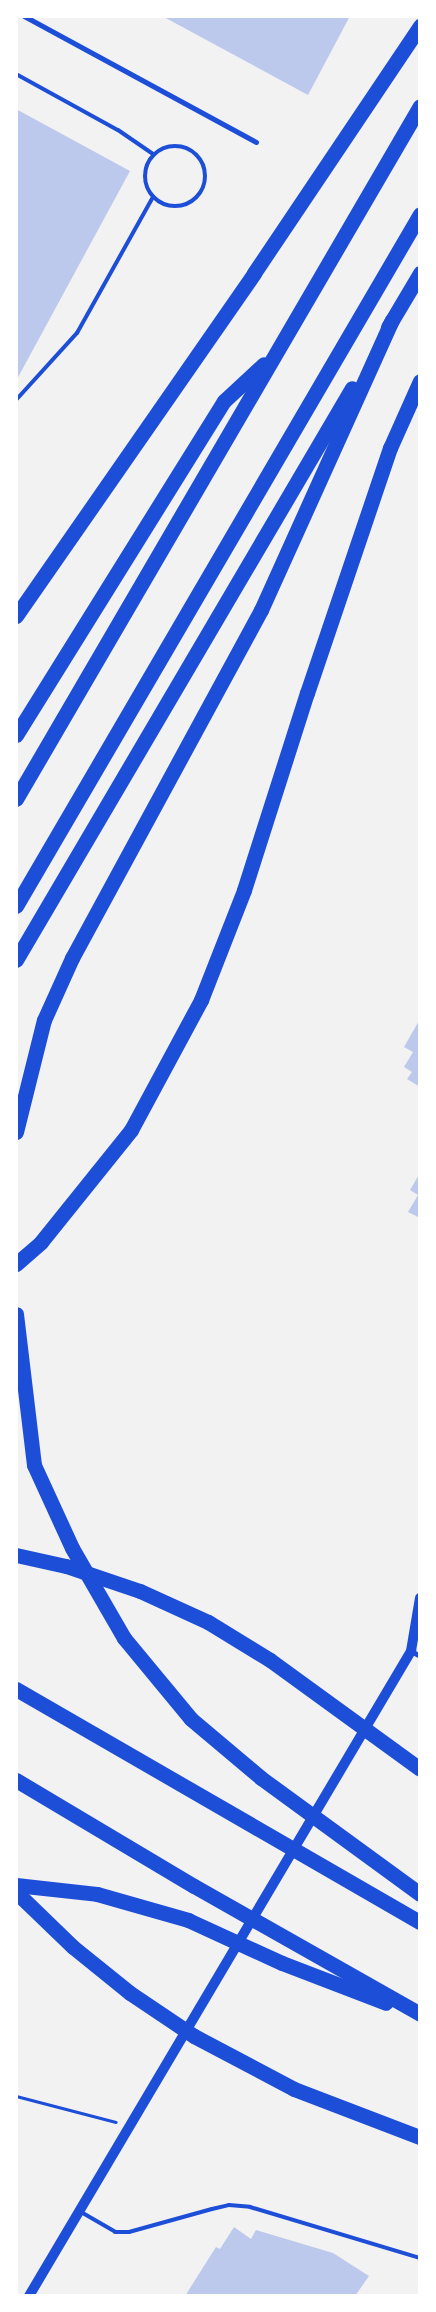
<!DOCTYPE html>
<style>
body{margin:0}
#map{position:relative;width:436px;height:2312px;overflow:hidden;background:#f2f2f2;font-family:"Space Grotesk",sans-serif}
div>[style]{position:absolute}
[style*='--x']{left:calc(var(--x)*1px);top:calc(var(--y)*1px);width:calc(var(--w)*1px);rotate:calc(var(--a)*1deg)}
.building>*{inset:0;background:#bdc9ec}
.path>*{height:3px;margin:-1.5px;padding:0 1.5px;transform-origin:1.5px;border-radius:1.5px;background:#1d4ed8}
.service>*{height:4px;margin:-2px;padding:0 2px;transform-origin:2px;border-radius:2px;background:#1d4ed8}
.service>.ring{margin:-2px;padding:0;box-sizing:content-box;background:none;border:4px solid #1d4ed8;border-radius:50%}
.minor>*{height:5px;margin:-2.5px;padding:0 2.5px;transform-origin:2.5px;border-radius:2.5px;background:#1d4ed8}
.secondary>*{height:10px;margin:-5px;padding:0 5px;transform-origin:5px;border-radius:5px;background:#1d4ed8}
.motorway>*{height:15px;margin:-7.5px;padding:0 7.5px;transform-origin:7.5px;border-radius:7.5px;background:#1d4ed8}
span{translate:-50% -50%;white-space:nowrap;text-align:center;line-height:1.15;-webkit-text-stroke:5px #fff;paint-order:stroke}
.frame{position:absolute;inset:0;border:18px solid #fff;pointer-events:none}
</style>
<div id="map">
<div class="building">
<i style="clip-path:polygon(162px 16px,350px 16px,308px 95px)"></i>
<i style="clip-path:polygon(16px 109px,130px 171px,16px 381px)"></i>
<i style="clip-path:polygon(420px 1019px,420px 1087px,407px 1079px,412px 1072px,404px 1067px,413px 1052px,404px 1047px)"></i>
<i style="clip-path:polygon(420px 1173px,420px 1218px,408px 1212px,418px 1195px,410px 1190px)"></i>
<i style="clip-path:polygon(234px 2227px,251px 2239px,256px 2230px,333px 2253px,369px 2276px,355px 2296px,185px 2296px,216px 2247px,220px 2249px)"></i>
</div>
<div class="path">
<i style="--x:16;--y:2096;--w:103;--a:14.6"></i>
</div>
<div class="service">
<i style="--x:16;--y:74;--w:116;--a:28.8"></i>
<i style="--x:118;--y:130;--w:42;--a:34.4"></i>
<i class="ring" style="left:145px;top:146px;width:56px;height:56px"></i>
<i style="--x:16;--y:400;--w:91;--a:-47.7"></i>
<i style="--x:77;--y:333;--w:156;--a:-60.8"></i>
<i style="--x:81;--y:2212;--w:39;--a:30"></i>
<i style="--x:115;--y:2232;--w:14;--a:0"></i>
<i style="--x:129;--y:2232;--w:86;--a:-15.5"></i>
<i style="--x:212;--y:2209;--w:17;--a:-13"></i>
<i style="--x:229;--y:2205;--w:21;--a:5"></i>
<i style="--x:250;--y:2207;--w:177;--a:16.7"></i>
</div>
<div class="minor">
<i style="--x:24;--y:16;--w:264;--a:28.5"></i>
<i style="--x:411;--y:1651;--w:10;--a:29"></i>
</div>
<div class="secondary">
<i style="--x:29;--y:2296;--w:750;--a:-59.36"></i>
<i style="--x:411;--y:1651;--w:54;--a:-80.4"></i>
</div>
<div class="motorway">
<i style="--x:388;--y:327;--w:63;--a:-59.3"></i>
<i style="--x:16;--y:616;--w:417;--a:-55.2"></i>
<i style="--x:254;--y:273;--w:298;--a:-56.1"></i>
<i style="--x:16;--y:735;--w:393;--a:-58.1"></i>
<i style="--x:224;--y:401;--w:54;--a:-42.8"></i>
<i style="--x:16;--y:799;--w:802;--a:-59.76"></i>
<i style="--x:16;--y:906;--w:801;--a:-59.72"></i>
<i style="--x:16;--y:960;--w:663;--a:-59.57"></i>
<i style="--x:16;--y:1132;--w:115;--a:-76"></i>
<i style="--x:44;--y:1020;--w:68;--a:-65.7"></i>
<i style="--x:72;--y:958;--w:396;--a:-61.5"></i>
<i style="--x:261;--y:610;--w:318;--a:-65.7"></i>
<i style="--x:16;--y:1264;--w:33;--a:-41"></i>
<i style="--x:41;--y:1242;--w:144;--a:-51.2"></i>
<i style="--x:131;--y:1130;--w:148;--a:-61.7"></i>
<i style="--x:201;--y:1000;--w:118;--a:-68.6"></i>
<i style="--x:244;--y:890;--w:207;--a:-72.3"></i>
<i style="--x:307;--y:693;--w:259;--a:-71.3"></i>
<i style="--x:390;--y:448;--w:73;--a:-65.9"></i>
<i style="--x:16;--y:1314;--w:152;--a:83.2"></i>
<i style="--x:34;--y:1465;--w:91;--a:65.4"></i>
<i style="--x:72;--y:1548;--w:104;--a:60"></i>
<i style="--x:124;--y:1638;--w:105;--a:50.4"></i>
<i style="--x:191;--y:1719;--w:92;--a:40.1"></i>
<i style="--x:261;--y:1778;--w:197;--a:36.1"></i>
<i style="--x:16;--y:1555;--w:51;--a:12.4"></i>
<i style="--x:66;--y:1566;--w:78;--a:18.7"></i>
<i style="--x:140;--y:1591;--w:75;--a:24.5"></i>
<i style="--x:208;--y:1622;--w:73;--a:31.5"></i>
<i style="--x:270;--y:1660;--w:185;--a:36"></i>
<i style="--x:16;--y:1689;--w:466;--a:30"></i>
<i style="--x:16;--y:1780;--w:207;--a:30.8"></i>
<i style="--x:194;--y:1886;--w:260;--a:29.5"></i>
<i style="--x:16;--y:1885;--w:81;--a:6.3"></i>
<i style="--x:97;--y:1894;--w:95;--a:15.9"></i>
<i style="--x:188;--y:1920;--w:103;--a:24.6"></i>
<i style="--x:282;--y:1963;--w:111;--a:21"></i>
<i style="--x:16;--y:1892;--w:79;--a:44"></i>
<i style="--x:73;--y:1947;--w:73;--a:38.9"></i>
<i style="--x:130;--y:1993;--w:77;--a:33.9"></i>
<i style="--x:194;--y:2036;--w:113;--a:27.9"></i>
<i style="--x:294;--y:2089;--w:135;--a:20.9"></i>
</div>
<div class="frame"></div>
</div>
